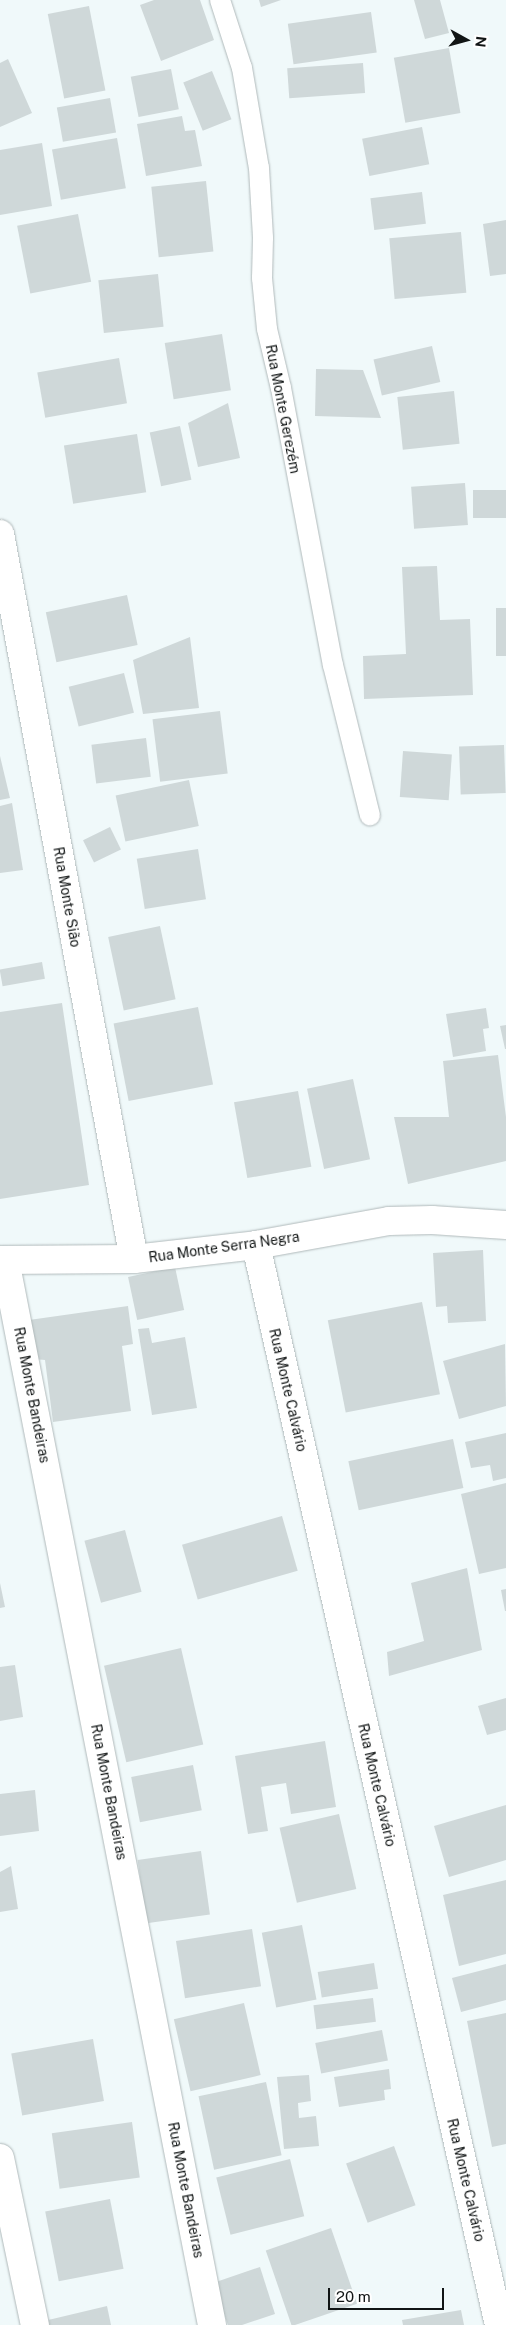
<!DOCTYPE html>
<meta charset="utf-8">
<style>
body{margin:0}
#map{position:relative;width:506px;height:2325px;overflow:hidden;background:#f0f9fa;font-family:"Public Sans",sans-serif}
div>[style]{position:absolute}
[style*='--x']{left:calc(var(--x)*1px);top:calc(var(--y)*1px);width:calc(var(--w)*1px);rotate:calc(var(--a)*1deg)}
.building>*{inset:0;background:#cfd8d9;transform-origin:0 0}
.roads{filter:drop-shadow(0 0 1px #b0b9ba) drop-shadow(0 0 1px #b0b9ba)}
.lane>*{height:20px;margin:-10px;padding:0 10px;transform-origin:10px;border-radius:10px;background:#fff}
.street>*{height:28px;margin:-14px;padding:0 14px;transform-origin:14px;border-radius:14px;background:#fff}
.secondary>*{height:28px;margin:-14px;padding:0 14px;transform-origin:14px;border-radius:14px;background:#fff}
span{translate:-50% -50%;white-space:nowrap;text-align:center;line-height:1.15;-webkit-text-stroke:4.5px #fff;paint-order:stroke}
.street-label{font-size:14px;color:#111515}
.north{position:absolute;left:441px;top:15px;width:50px;height:50px;-webkit-text-stroke:4px #fff;paint-order:stroke;rotate:97deg;font-size:14px;font-weight:700;line-height:20px;text-align:center;color:#111515}
.north::after{content:'';display:block;margin:auto;width:18px;height:22px;background:#111515;clip-path:polygon(50% 0,100% 100%,50% 72%,0 100%)}
.scale{position:absolute;left:328px;top:2288px;width:116px;height:22px;box-sizing:border-box;border:2px solid #111515;border-top:0;padding-left:6px;font-size:15px;line-height:18px;white-space:nowrap;color:#111515;-webkit-text-stroke:4px #fff;paint-order:stroke}
</style>
<div id="map">
<div class="building">
<i style="clip-path:polygon(154px 0,200px 0,214px 40px,161px 61px,140px 5px)"></i>
<i style="clip-path:polygon(259px 0,281px 0,261px 7px)"></i>
<i style="clip-path:polygon(414px 0,440px 0,449px 33px,425px 39px)"></i>
<i style="left:89px;top:6px;width:86px;height:42px;rotate:79deg"></i>
<i style="left:371px;top:12px;width:41px;height:84px;rotate:82deg"></i>
<i style="left:449px;top:48px;width:66px;height:56px;rotate:80deg"></i>
<i style="clip-path:polygon(8px 59px,32px 113px,0 127px,0 63px)"></i>
<i style="left:363px;top:63px;width:30px;height:76px;rotate:86deg"></i>
<i style="left:171px;top:69px;width:41px;height:41px;rotate:79deg"></i>
<i style="left:212px;top:71px;width:52px;height:31px;rotate:68deg"></i>
<i style="left:110px;top:98px;width:35px;height:54px;rotate:80deg"></i>
<i style="clip-path:polygon(182px 116px,185px 131px,195px 130px,202px 166px,146px 176px,137px 124px)"></i>
<i style="left:422px;top:127px;width:38px;height:61px;rotate:79deg"></i>
<i style="left:117px;top:138px;width:51px;height:66px;rotate:80deg"></i>
<i style="clip-path:polygon(42px 143px,52px 206px,0 215px,0 150px)"></i>
<i style="left:206px;top:181px;width:71px;height:55px;rotate:84deg"></i>
<i style="left:422px;top:192px;width:32px;height:52px;rotate:83deg"></i>
<i style="left:78px;top:214px;width:69px;height:62px;rotate:79deg"></i>
<i style="clip-path:polygon(506px 220px,506px 274px,490px 276px,483px 224px)"></i>
<i style="left:461px;top:232px;width:61px;height:72px;rotate:85deg"></i>
<i style="left:158px;top:274px;width:53px;height:60px;rotate:84deg"></i>
<i style="left:222px;top:334px;width:57px;height:58px;rotate:81deg"></i>
<i style="left:432px;top:346px;width:37px;height:60px;rotate:77deg"></i>
<i style="left:119px;top:358px;width:46px;height:83px;rotate:80deg"></i>
<i style="clip-path:polygon(316px 369px,363px 370px,381px 418px,315px 416px)"></i>
<i style="left:454px;top:391px;width:53px;height:57px;rotate:84deg"></i>
<i style="clip-path:polygon(228px 403px,240px 458px,198px 467px,188px 423px)"></i>
<i style="left:180px;top:426px;width:55px;height:31px;rotate:78deg"></i>
<i style="left:137px;top:434px;width:59px;height:74px;rotate:81deg"></i>
<i style="left:465px;top:483px;width:42px;height:54px;rotate:86deg"></i>
<i style="left:506px;top:490px;width:28px;height:33px;rotate:90deg"></i>
<i style="clip-path:polygon(437px 566px,440px 620px,470px 619px,473px 695px,364px 699px,363px 656px,406px 654px,402px 567px)"></i>
<i style="left:127px;top:595px;width:51px;height:83px;rotate:78deg"></i>
<i style="left:496px;top:608px;width:10px;height:48px"></i>
<i style="clip-path:polygon(190px 637px,199px 708px,143px 714px,133px 660px)"></i>
<i style="left:124px;top:673px;width:41px;height:57px;rotate:76deg"></i>
<i style="left:220px;top:711px;width:63px;height:68px;rotate:83deg"></i>
<i style="left:146px;top:738px;width:39px;height:55px;rotate:83deg"></i>
<i style="left:504px;top:745px;width:48px;height:45px;rotate:88deg"></i>
<i style="left:403px;top:751px;width:49px;height:46px;rotate:4deg"></i>
<i style="clip-path:polygon(0 756px,10px 798px,0 800px)"></i>
<i style="left:189px;top:780px;width:47px;height:75px;rotate:78deg"></i>
<i style="clip-path:polygon(12px 803px,23px 870px,0 873px,0 806px)"></i>
<i style="left:110px;top:827px;width:25px;height:30px;rotate:64deg"></i>
<i style="left:198px;top:849px;width:51px;height:62px;rotate:81deg"></i>
<i style="left:160px;top:926px;width:75px;height:53px;rotate:78deg"></i>
<i style="left:42px;top:962px;width:17px;height:43px;rotate:80deg"></i>
<i style="clip-path:polygon(62px 1003px,89px 1185px,0 1199px,0 1012px)"></i>
<i style="left:198px;top:1007px;width:79px;height:86px;rotate:79deg"></i>
<i style="clip-path:polygon(486px 1008px,489px 1028px,483px 1029px,486px 1051px,453px 1057px,446px 1014px)"></i>
<i style="clip-path:polygon(506px 1025px,506px 1049px,505px 1049px,500px 1026px)"></i>
<i style="clip-path:polygon(498px 1055px,506px 1117px,506px 1161px,408px 1184px,394px 1117px,449px 1117px,443px 1061px)"></i>
<i style="left:353px;top:1079px;width:82px;height:47px;rotate:78deg"></i>
<i style="left:298px;top:1091px;width:77px;height:65px;rotate:80deg"></i>
<i style="clip-path:polygon(483px 1250px,486px 1321px,448px 1323px,447px 1306px,436px 1307px,433px 1253px)"></i>
<i style="left:175px;top:1267px;width:44px;height:48px;rotate:78deg"></i>
<i style="left:422px;top:1302px;width:94px;height:96px;rotate:79deg"></i>
<i style="clip-path:polygon(128px 1306px,133px 1344px,122px 1346px,131px 1411px,53px 1422px,45px 1360px,34px 1359px,29px 1320px)"></i>
<i style="clip-path:polygon(149px 1328px,152px 1343px,185px 1337px,197px 1408px,152px 1415px,138px 1329px)"></i>
<i style="clip-path:polygon(505px 1344px,506px 1406px,459px 1419px,443px 1361px)"></i>
<i style="clip-path:polygon(506px 1433px,506px 1478px,493px 1481px,490px 1465px,471px 1468px,465px 1442px)"></i>
<i style="left:453px;top:1439px;width:50px;height:107px;rotate:78deg"></i>
<i style="clip-path:polygon(506px 1483px,506px 1568px,479px 1574px,461px 1494px)"></i>
<i style="left:282px;top:1516px;width:57px;height:104px;rotate:74deg"></i>
<i style="left:125px;top:1530px;width:64px;height:42px;rotate:75deg"></i>
<i style="clip-path:polygon(467px 1568px,482px 1650px,389px 1676px,387px 1652px,424px 1641px,411px 1583px)"></i>
<i style="clip-path:polygon(0 1583px,5px 1607px,0 1608px)"></i>
<i style="clip-path:polygon(506px 1589px,506px 1611px,505px 1611px,501px 1590px)"></i>
<i style="left:181px;top:1648px;width:99px;height:79px;rotate:77deg"></i>
<i style="clip-path:polygon(15px 1665px,23px 1717px,0 1721px,0 1667px)"></i>
<i style="clip-path:polygon(506px 1698px,506px 1730px,487px 1735px,478px 1706px)"></i>
<i style="clip-path:polygon(325px 1741px,336px 1807px,291px 1814px,286px 1783px,261px 1787px,268px 1831px,248px 1834px,235px 1756px)"></i>
<i style="left:193px;top:1765px;width:46px;height:63px;rotate:79deg"></i>
<i style="clip-path:polygon(35px 1790px,39px 1831px,0 1836px,0 1794px)"></i>
<i style="clip-path:polygon(506px 1805px,506px 1860px,449px 1877px,434px 1826px)"></i>
<i style="left:339px;top:1814px;width:77px;height:61px;rotate:77deg"></i>
<i style="left:201px;top:1851px;width:64px;height:64px;rotate:82deg"></i>
<i style="clip-path:polygon(11px 1866px,18px 1909px,0 1912px,0 1872px)"></i>
<i style="clip-path:polygon(506px 1880px,506px 1954px,459px 1966px,443px 1895px)"></i>
<i style="left:302px;top:1925px;width:76px;height:41px;rotate:79deg"></i>
<i style="left:252px;top:1929px;width:58px;height:77px;rotate:81deg"></i>
<i style="left:374px;top:1963px;width:26px;height:57px;rotate:81deg"></i>
<i style="clip-path:polygon(506px 1964px,506px 2000px,461px 2012px,452px 1978px)"></i>
<i style="left:373px;top:1998px;width:24px;height:60px;rotate:83deg"></i>
<i style="left:244px;top:2003px;width:74px;height:72px;rotate:77deg"></i>
<i style="clip-path:polygon(506px 2013px,506px 2144px,492px 2147px,467px 2021px)"></i>
<i style="left:382px;top:2030px;width:31px;height:68px;rotate:79deg"></i>
<i style="left:93px;top:2039px;width:63px;height:83px;rotate:80deg"></i>
<i style="clip-path:polygon(389px 2069px,391px 2089px,384px 2090px,385px 2100px,339px 2107px,334px 2077px)"></i>
<i style="clip-path:polygon(309px 2075px,311px 2101px,298px 2103px,299px 2118px,316px 2116px,319px 2146px,284px 2149px,277px 2077px)"></i>
<i style="left:266px;top:2082px;width:75px;height:69px;rotate:78deg"></i>
<i style="left:132px;top:2122px;width:56px;height:81px;rotate:82deg"></i>
<i style="left:394px;top:2146px;width:63px;height:51px;rotate:70deg"></i>
<i style="left:290px;top:2159px;width:59px;height:76px;rotate:76deg"></i>
<i style="left:110px;top:2199px;width:71px;height:66px;rotate:79deg"></i>
<i style="left:331px;top:2228px;width:80px;height:69px;rotate:71deg"></i>
<i style="clip-path:polygon(260px 2267px,275px 2314px,242px 2325px,228px 2325px,213px 2283px)"></i>
<i style="clip-path:polygon(107px 2306px,111px 2325px,45px 2325px,44px 2321px)"></i>
<i style="clip-path:polygon(461px 2310px,464px 2325px,403px 2325px,402px 2320px)"></i>
</div>
<div class="roads">
<div class="lane">
<i style="--x:220;--y:0;--w:71;--a:72.1"></i>
<i style="--x:242;--y:68;--w:101;--a:80.4"></i>
<i style="--x:259;--y:168;--w:70;--a:86.7"></i>
<i style="--x:263;--y:238;--w:40;--a:91.4"></i>
<i style="--x:262;--y:278;--w:51;--a:84.4"></i>
<i style="--x:267;--y:329;--w:61;--a:76.7"></i>
<i style="--x:281;--y:388;--w:282;--a:79.4"></i>
<i style="--x:333;--y:665;--w:155;--a:76.2"></i>
</div>
<div class="street">
<i style="--x:0;--y:534;--w:737;--a:79.53"></i>
<i style="--x:256;--y:1245;--w:1107;--a:77.32"></i>
<i style="--x:5;--y:1260;--w:1085;--a:79"></i>
<i style="--x:0;--y:2158;--w:171;--a:78.2"></i>
</div>
<div class="secondary">
<i style="--x:0;--y:1260;--w:134;--a:-0.4"></i>
<i style="--x:134;--y:1259;--w:123;--a:-6.5"></i>
<i style="--x:256;--y:1245;--w:135;--a:-10.2"></i>
<i style="--x:389;--y:1221;--w:43;--a:-1.3"></i>
<i style="--x:432;--y:1220;--w:74;--a:3.9"></i>
</div>
</div>
<div class="street-label">
<span style="left:283px;top:409px;rotate:79deg">Rua Monte Gerezém</span>
<span style="left:67px;top:897px;rotate:80deg">Rua Monte Sião</span>
<span style="left:224px;top:1247px;rotate:-8deg">Rua Monte Serra Negra</span>
<span style="left:288px;top:1390px;rotate:77deg">Rua Monte Calvário</span>
<span style="left:32px;top:1395px;rotate:79deg">Rua Monte Bandeiras</span>
<span style="left:377px;top:1785px;rotate:77deg">Rua Monte Calvário</span>
<span style="left:109px;top:1792px;rotate:79deg">Rua Monte Bandeiras</span>
<span style="left:466px;top:2180px;rotate:77deg">Rua Monte Calvário</span>
<span style="left:186px;top:2190px;rotate:79deg">Rua Monte Bandeiras</span>
</div>
<div class="north">N</div>
<div class="scale">20 m</div>
</div>
